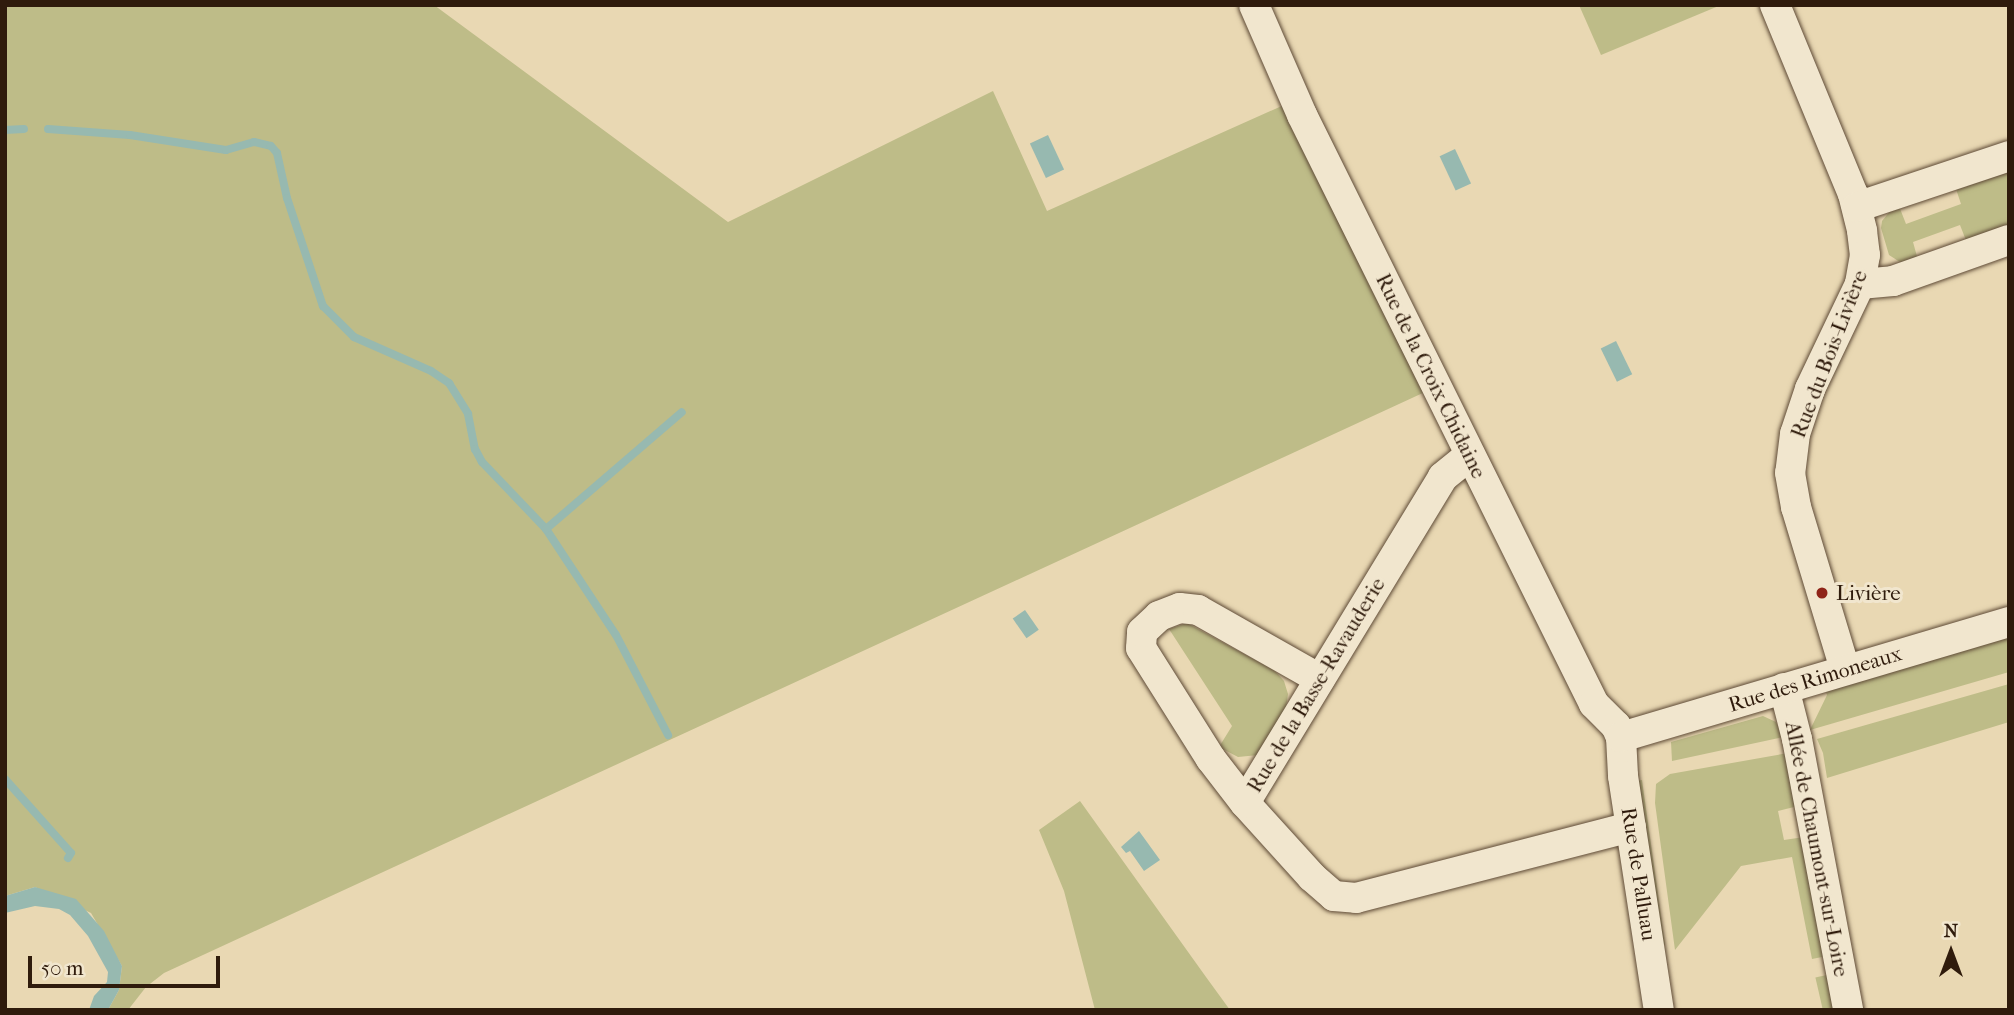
<!DOCTYPE html>
<meta charset="utf-8">
<style>
body{margin:0}
#map{position:relative;width:2014px;height:1015px;overflow:hidden;background:#e9d8b3;font-family:"IM FELL French Canon",serif}
div>[style]{position:absolute}
[style*='--x']{left:calc(var(--x)*1px);top:calc(var(--y)*1px);width:calc(var(--w)*1px);rotate:calc(var(--a)*1deg)}
.green>*{inset:0;background:#bebc88;transform-origin:0 0}
.water>*{inset:0;background:#97b9b0;transform-origin:0 0}
.stream>*{height:8px;margin:-4px;padding:0 4px;transform-origin:4px;border-radius:4px;background:#97b9b0}
.roads{filter:drop-shadow(0 0 2px #5e4a36) drop-shadow(0 0 2px #5e4a36)}
.minor>*{height:30px;margin:-15px;padding:0 15px;transform-origin:15px;border-radius:15px;background:#f1e6ce}
.dots>*{width:19px;height:19px;translate:-50% -50%;box-sizing:border-box;border:4px solid #f1e6ce;border-radius:50%}
span{translate:-50% -50%;white-space:nowrap;text-align:center;line-height:1.15;-webkit-text-stroke:6px #f1e6ce;paint-order:stroke}
.street-label{font-size:21px;color:#2f1b0c}
.poi-label{font-size:21px;color:#2f1b0c}
.left{translate:0 -50%;text-align:left}
.frame{position:absolute;inset:0;border:7px solid #2f1b0c;pointer-events:none}
.north{position:absolute;left:1916px;top:917px;width:70px;height:70px;-webkit-text-stroke:5px #f1e6ce;paint-order:stroke;rotate:0deg;font-size:19px;font-weight:700;line-height:28px;text-align:center;color:#2f1b0c}
.north::after{content:'';display:block;margin:auto;width:24px;height:32px;background:#2f1b0c;clip-path:polygon(50% 0,100% 100%,50% 72%,0 100%)}
.scale{position:absolute;left:28px;top:956px;width:192px;height:32px;box-sizing:border-box;border:4px solid #2f1b0c;border-top:0;padding-left:9px;font-size:21px;line-height:24px;white-space:nowrap;color:#2f1b0c;-webkit-text-stroke:5px #f1e6ce;paint-order:stroke}
</style>
<div id="map">
<div class="green">
<i style="clip-path:polygon(5px 5px,434px 5px,728px 222px,993px 91px,1047px 211px,1284px 105px,1425px 392px,164px 973px,146px 987px,128px 1010px,108px 1010px,119px 990px,122px 966px,91px 913px,35px 887px,5px 896px)"></i>
<i style="clip-path:polygon(1579px 5px,1721px 5px,1601px 55px)"></i>
<i style="clip-path:polygon(2009px 167px,2009px 229px,1967px 243px,1960px 225px,1913px 242px,1918px 260px,1903px 264px,1889px 255px,1881px 228px,1882px 221px,1891px 210px,1899px 206px,1906px 224px,1961px 204px,1955px 186px)"></i>
<i style="clip-path:polygon(1187px 623px,1275px 671px,1284px 681px,1288px 694px,1286px 708px,1258px 755px,1238px 757px,1219px 747px,1232px 726px,1169px 629px)"></i>
<i style="clip-path:polygon(2009px 635px,2009px 672px,1810px 730px,1827px 695px,1825px 689px)"></i>
<i style="clip-path:polygon(2009px 684px,2009px 722px,1827px 778px,1823px 753px,1817px 739px)"></i>
<i style="clip-path:polygon(1763px 716px,1776px 722px,1783px 737px,1672px 761px,1671px 742px)"></i>
<i style="clip-path:polygon(1788px 753px,1798px 806px,1778px 811px,1784px 840px,1804px 837px,1827px 956px,1812px 959px,1792px 857px,1741px 866px,1675px 950px,1655px 803px,1656px 784px,1670px 774px)"></i>
<i style="left:1642px;top:780px;width:166px;height:7px;rotate:82deg"></i>
<i style="clip-path:polygon(1080px 801px,1206px 977px,1230px 1010px,1095px 1010px,1064px 891px,1039px 830px)"></i>
<i style="left:1831px;top:974px;width:37px;height:16px;rotate:77deg"></i>
</div>
<div class="water">
<i style="left:1048px;top:135px;width:38px;height:20px;rotate:65deg"></i>
<i style="left:1455px;top:149px;width:38px;height:17px;rotate:65deg"></i>
<i style="left:1616px;top:341px;width:37px;height:17px;rotate:64deg"></i>
<i style="left:1025px;top:610px;width:24px;height:15px;rotate:55deg"></i>
<i style="clip-path:polygon(1139px 831px,1160px 860px,1144px 871px,1130px 851px,1126px 853px,1121px 847px)"></i>
<i style="clip-path:polygon(35px 887px,76px 899px,104px 931px,122px 966px,119px 990px,108px 1010px,89px 1010px,94px 996px,107px 982px,108px 972px,88px 936px,70px 915px,59px 909px,35px 906px,5px 913px,5px 896px)"></i>
</div>
<div class="stream">
<i style="--x:48;--y:129;--w:82;--a:4.2"></i>
<i style="--x:130;--y:135;--w:97;--a:8.9"></i>
<i style="--x:226;--y:150;--w:29;--a:-16"></i>
<i style="--x:254;--y:142;--w:17;--a:13"></i>
<i style="--x:271;--y:146;--w:9;--a:49"></i>
<i style="--x:277;--y:153;--w:46;--a:77.5"></i>
<i style="--x:287;--y:198;--w:114;--a:71.6"></i>
<i style="--x:323;--y:306;--w:44;--a:45"></i>
<i style="--x:354;--y:337;--w:84;--a:23.8"></i>
<i style="--x:431;--y:371;--w:22;--a:34"></i>
<i style="--x:449;--y:383;--w:36;--a:58"></i>
<i style="--x:468;--y:414;--w:36;--a:79"></i>
<i style="--x:475;--y:449;--w:15;--a:62"></i>
<i style="--x:482;--y:462;--w:93;--a:46.3"></i>
<i style="--x:546;--y:529;--w:127;--a:56.6"></i>
<i style="--x:616;--y:635;--w:113;--a:62.5"></i>
<i style="--x:5;--y:130;--w:19;--a:-3"></i>
<i style="--x:546;--y:529;--w:179;--a:-40.7"></i>
<i style="--x:5;--y:779;--w:99;--a:48.3"></i>
<i style="--x:71;--y:853;--w:6;--a:121"></i>
</div>
<div class="roads">
<div class="minor">
<i style="--x:1254;--y:5;--w:120;--a:66.4"></i>
<i style="--x:1302;--y:115;--w:657;--a:63.63"></i>
<i style="--x:1594;--y:704;--w:31;--a:45"></i>
<i style="--x:1616;--y:726;--w:12;--a:66"></i>
<i style="--x:1621;--y:737;--w:39;--a:87"></i>
<i style="--x:1623;--y:776;--w:237;--a:81.3"></i>
<i style="--x:1775;--y:5;--w:204;--a:67.6"></i>
<i style="--x:1853;--y:194;--w:38;--a:76"></i>
<i style="--x:1862;--y:231;--w:24;--a:83"></i>
<i style="--x:1865;--y:255;--w:29;--a:100"></i>
<i style="--x:1860;--y:284;--w:116;--a:115.5"></i>
<i style="--x:1810;--y:389;--w:47;--a:108.4"></i>
<i style="--x:1795;--y:434;--w:39;--a:97"></i>
<i style="--x:1790;--y:473;--w:35;--a:80"></i>
<i style="--x:1796;--y:507;--w:169;--a:73.2"></i>
<i style="--x:1857;--y:207;--w:160;--a:-18.5"></i>
<i style="--x:1860;--y:284;--w:33;--a:-5"></i>
<i style="--x:1893;--y:281;--w:123;--a:-19.5"></i>
<i style="--x:1470;--y:455;--w:35;--a:141"></i>
<i style="--x:1443;--y:477;--w:381;--a:121.3"></i>
<i style="--x:1245;--y:803;--w:100;--a:47.8"></i>
<i style="--x:1312;--y:877;--w:29;--a:41"></i>
<i style="--x:1334;--y:896;--w:22;--a:5"></i>
<i style="--x:1356;--y:898;--w:284;--a:-14.5"></i>
<i style="--x:1784;--y:688;--w:53;--a:75.7"></i>
<i style="--x:1797;--y:739;--w:276;--a:79.3"></i>
<i style="--x:1621;--y:737;--w:405;--a:-16.5"></i>
<i style="--x:1245;--y:803;--w:56;--a:-127.7"></i>
<i style="--x:1211;--y:759;--w:131;--a:-122.2"></i>
<i style="--x:1141;--y:648;--w:16;--a:-86"></i>
<i style="--x:1142;--y:632;--w:23;--a:-43"></i>
<i style="--x:1159;--y:616;--w:22;--a:-21"></i>
<i style="--x:1180;--y:608;--w:18;--a:6"></i>
<i style="--x:1198;--y:610;--w:140;--a:29.5"></i>
</div>
</div>
<div class="dots">
<i style="left:1822px;top:593px;background:#8f2418"></i>
</div>
<div class="street-label">
<span style="left:1829px;top:354px;rotate:-69deg">Rue du Bois-Livière</span>
<span style="left:1431px;top:376px;rotate:64deg">Rue de la Croix Chidaine</span>
<span style="left:1815px;top:679px;rotate:-17deg">Rue des Rimoneaux</span>
<span style="left:1316px;top:685px;rotate:-59deg">Rue de la Basse-Ravauderie</span>
<span style="left:1817px;top:849px;rotate:79deg">Allée de Chaumont-sur-Loire</span>
<span style="left:1639px;top:874px;rotate:81deg">Rue de Palluau</span>
</div>
<div class="poi-label">
<span class="left" style="left:1836px;top:593px">Livière</span>
</div>
<div class="frame"></div>
<div class="north">N</div>
<div class="scale">50 m</div>
</div>
